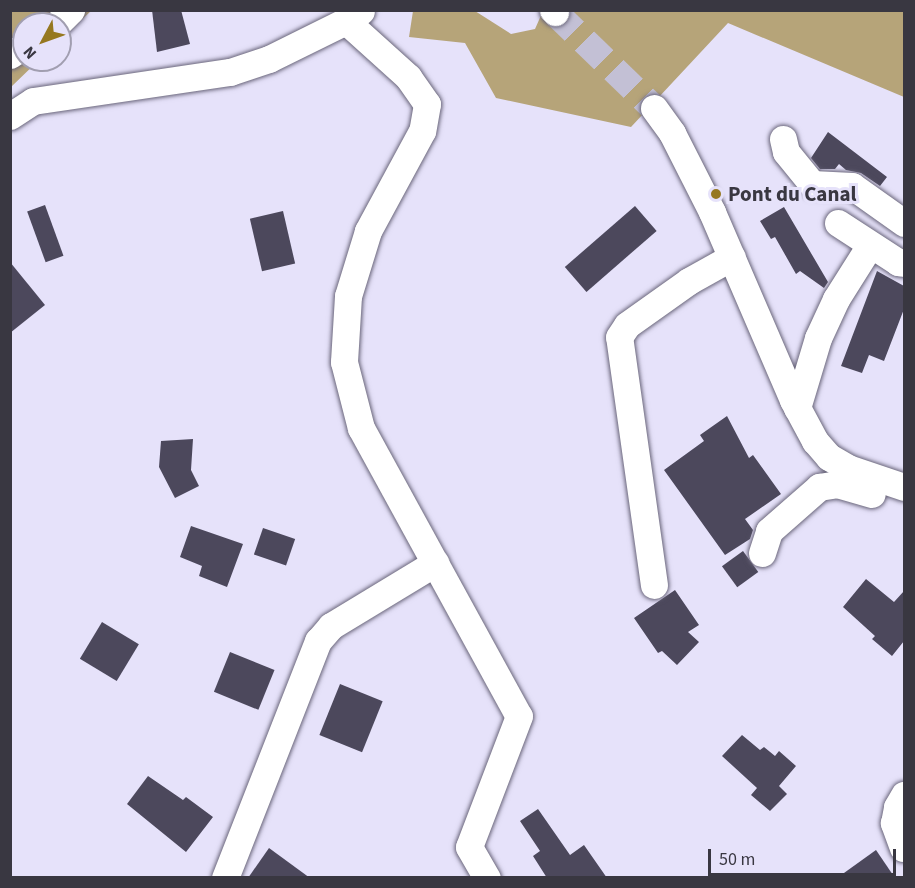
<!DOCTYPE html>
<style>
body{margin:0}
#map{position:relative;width:915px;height:888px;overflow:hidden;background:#e6e2fa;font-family:"Source Sans 3",sans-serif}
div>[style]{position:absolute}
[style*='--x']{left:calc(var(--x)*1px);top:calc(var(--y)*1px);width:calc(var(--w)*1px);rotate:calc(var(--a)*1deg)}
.forest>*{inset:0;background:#b6a479}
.building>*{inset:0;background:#4c485c;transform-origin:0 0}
.minor-tunnel>*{height:27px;margin-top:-13.5px;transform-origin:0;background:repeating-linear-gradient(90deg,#c3c0d5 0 27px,transparent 0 41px)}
.roads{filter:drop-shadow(0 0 2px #6a667b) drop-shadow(0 0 2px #6a667b)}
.minor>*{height:27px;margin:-13.5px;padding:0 13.5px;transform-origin:13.5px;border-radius:13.5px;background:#fff}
.dots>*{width:16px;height:16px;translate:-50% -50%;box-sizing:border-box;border:3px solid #e6e2fa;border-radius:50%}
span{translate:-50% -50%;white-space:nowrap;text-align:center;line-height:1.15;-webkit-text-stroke:6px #e6e2fa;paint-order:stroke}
.poi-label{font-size:21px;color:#393741;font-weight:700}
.left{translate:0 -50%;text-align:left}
.frame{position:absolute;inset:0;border:12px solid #393741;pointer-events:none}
.north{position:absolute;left:12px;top:12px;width:60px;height:60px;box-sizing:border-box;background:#e6e2fa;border:2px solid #a19eb0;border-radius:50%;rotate:229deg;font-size:16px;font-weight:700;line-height:24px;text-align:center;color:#393741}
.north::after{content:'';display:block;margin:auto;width:21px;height:27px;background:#967820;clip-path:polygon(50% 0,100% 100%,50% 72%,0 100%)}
.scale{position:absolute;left:708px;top:849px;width:188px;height:27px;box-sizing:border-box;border:3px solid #393741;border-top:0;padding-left:8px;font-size:18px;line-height:21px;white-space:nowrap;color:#393741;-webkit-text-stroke:4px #e6e2fa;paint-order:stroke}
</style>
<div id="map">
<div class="forest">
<i style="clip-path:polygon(11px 11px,91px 11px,60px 40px,60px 24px,24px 24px,24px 60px,39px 60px,11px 87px)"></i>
<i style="clip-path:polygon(413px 11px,475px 11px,511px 34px,535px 29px,543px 11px,904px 11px,904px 97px,728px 23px,631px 127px,496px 98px,465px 43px,409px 37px)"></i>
</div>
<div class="building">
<i style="clip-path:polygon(152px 10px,181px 10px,190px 44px,157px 52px)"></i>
<i style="clip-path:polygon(828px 132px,887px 177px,880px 186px,861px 173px,846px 170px,839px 164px,835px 169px,820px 169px,811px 158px)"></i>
<i style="left:45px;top:205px;width:54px;height:19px;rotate:70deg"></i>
<i style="left:635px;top:206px;width:33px;height:93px;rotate:49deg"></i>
<i style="clip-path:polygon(784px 207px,828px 282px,824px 288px,800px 271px,796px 274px,775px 237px,771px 239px,760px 221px)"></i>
<i style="left:283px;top:211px;width:54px;height:34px;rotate:77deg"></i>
<i style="clip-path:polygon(10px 262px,45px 305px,10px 333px)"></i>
<i style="clip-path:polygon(877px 271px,904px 286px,904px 309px,884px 361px,869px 355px,862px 373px,841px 366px)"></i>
<i style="clip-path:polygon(727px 416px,749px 458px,753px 455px,781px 494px,745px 519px,753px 530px,750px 539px,725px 555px,664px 470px,704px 441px,700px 435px)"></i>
<i style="clip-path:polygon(193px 439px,191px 470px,199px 486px,175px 498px,159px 467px,161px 441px)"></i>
<i style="clip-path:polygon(191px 526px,243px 544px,227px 587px,199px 576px,202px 566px,180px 557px)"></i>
<i style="left:263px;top:528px;width:34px;height:28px;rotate:19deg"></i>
<i style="left:743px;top:551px;width:26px;height:26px;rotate:54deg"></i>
<i style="clip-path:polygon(866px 579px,894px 602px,904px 591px,904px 641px,892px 656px,872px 639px,875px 636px,843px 607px)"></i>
<i style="clip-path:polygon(675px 590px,699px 625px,688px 632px,699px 642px,677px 665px,662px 651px,658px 653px,634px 618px)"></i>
<i style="left:102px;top:622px;width:43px;height:43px;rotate:31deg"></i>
<i style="left:230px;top:652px;width:48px;height:43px;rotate:22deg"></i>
<i style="left:340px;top:684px;width:46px;height:55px;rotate:22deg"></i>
<i style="clip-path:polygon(742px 735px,760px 750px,764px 747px,775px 756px,779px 751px,796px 766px,779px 786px,787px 794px,770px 811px,751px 795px,757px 788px,722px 756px)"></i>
<i style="clip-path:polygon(148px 776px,183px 800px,186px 797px,213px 817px,186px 852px,127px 804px)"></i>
<i style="clip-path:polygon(538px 809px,570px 855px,584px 845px,607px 878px,547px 878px,533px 856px,540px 851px,520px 821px)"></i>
<i style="clip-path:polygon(269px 848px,310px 878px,248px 878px)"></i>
<i style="clip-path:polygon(876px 850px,895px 878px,837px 878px)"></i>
</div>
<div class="minor-tunnel">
<i style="--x:555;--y:12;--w:138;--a:44.1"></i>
</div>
<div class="roads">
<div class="minor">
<i style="--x:553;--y:10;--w:3;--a:45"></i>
<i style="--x:346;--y:21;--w:84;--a:42.1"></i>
<i style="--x:408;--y:77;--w:33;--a:55"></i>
<i style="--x:427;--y:104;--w:27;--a:100"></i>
<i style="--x:422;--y:131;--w:114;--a:118.4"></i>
<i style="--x:368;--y:231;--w:68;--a:107.1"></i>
<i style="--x:348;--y:296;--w:66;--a:93.5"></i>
<i style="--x:344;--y:362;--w:68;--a:75.6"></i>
<i style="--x:361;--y:428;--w:328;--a:61.3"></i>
<i style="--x:519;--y:716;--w:140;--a:110.9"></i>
<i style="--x:469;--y:847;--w:36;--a:60"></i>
<i style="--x:57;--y:24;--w:20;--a:-45"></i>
<i style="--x:10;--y:55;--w:17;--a:-33"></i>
<i style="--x:654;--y:108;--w:31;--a:54"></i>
<i style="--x:672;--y:133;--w:89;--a:63.1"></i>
<i style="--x:712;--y:212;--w:205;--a:66.7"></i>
<i style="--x:793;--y:400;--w:47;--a:61.8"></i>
<i style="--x:815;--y:441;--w:21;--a:49"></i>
<i style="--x:829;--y:457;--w:22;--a:30"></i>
<i style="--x:848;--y:468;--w:59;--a:18.7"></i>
<i style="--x:10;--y:116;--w:27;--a:-33"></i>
<i style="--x:33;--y:101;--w:199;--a:-8.4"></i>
<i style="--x:230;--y:72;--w:41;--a:-18.4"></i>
<i style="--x:269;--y:59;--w:86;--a:-26.3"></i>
<i style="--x:346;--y:21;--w:18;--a:-34"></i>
<i style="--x:783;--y:139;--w:13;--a:77"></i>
<i style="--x:786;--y:152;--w:41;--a:50.9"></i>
<i style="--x:812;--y:184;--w:40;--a:2.9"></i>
<i style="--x:852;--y:186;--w:64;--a:35.4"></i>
<i style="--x:838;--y:223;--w:72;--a:33"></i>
<i style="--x:898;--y:262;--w:6;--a:9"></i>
<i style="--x:797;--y:408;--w:73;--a:-73.3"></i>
<i style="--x:818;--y:338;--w:43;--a:-65.2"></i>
<i style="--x:836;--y:299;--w:64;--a:-57.8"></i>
<i style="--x:762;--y:553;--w:23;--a:-72"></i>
<i style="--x:769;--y:531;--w:67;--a:-41.3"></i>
<i style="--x:819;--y:487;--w:18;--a:-9"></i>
<i style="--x:837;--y:484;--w:36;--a:16"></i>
<i style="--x:654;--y:585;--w:250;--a:-98"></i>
<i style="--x:619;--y:337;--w:14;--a:-56"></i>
<i style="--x:627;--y:325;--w:76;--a:-35.4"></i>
<i style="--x:689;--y:281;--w:49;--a:-29.2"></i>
<i style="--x:903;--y:848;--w:27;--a:-110"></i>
<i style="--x:894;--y:823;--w:16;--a:-79"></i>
<i style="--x:897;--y:807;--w:14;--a:-60"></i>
<i style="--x:225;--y:878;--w:255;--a:-68.6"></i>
<i style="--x:318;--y:641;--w:20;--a:-49"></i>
<i style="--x:331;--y:626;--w:122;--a:-31.2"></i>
</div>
</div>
<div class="dots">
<i style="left:716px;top:194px;background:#967820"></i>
</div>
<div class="poi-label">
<span class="left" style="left:728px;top:194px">Pont du Canal</span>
</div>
<div class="frame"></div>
<div class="north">N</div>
<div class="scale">50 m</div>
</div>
